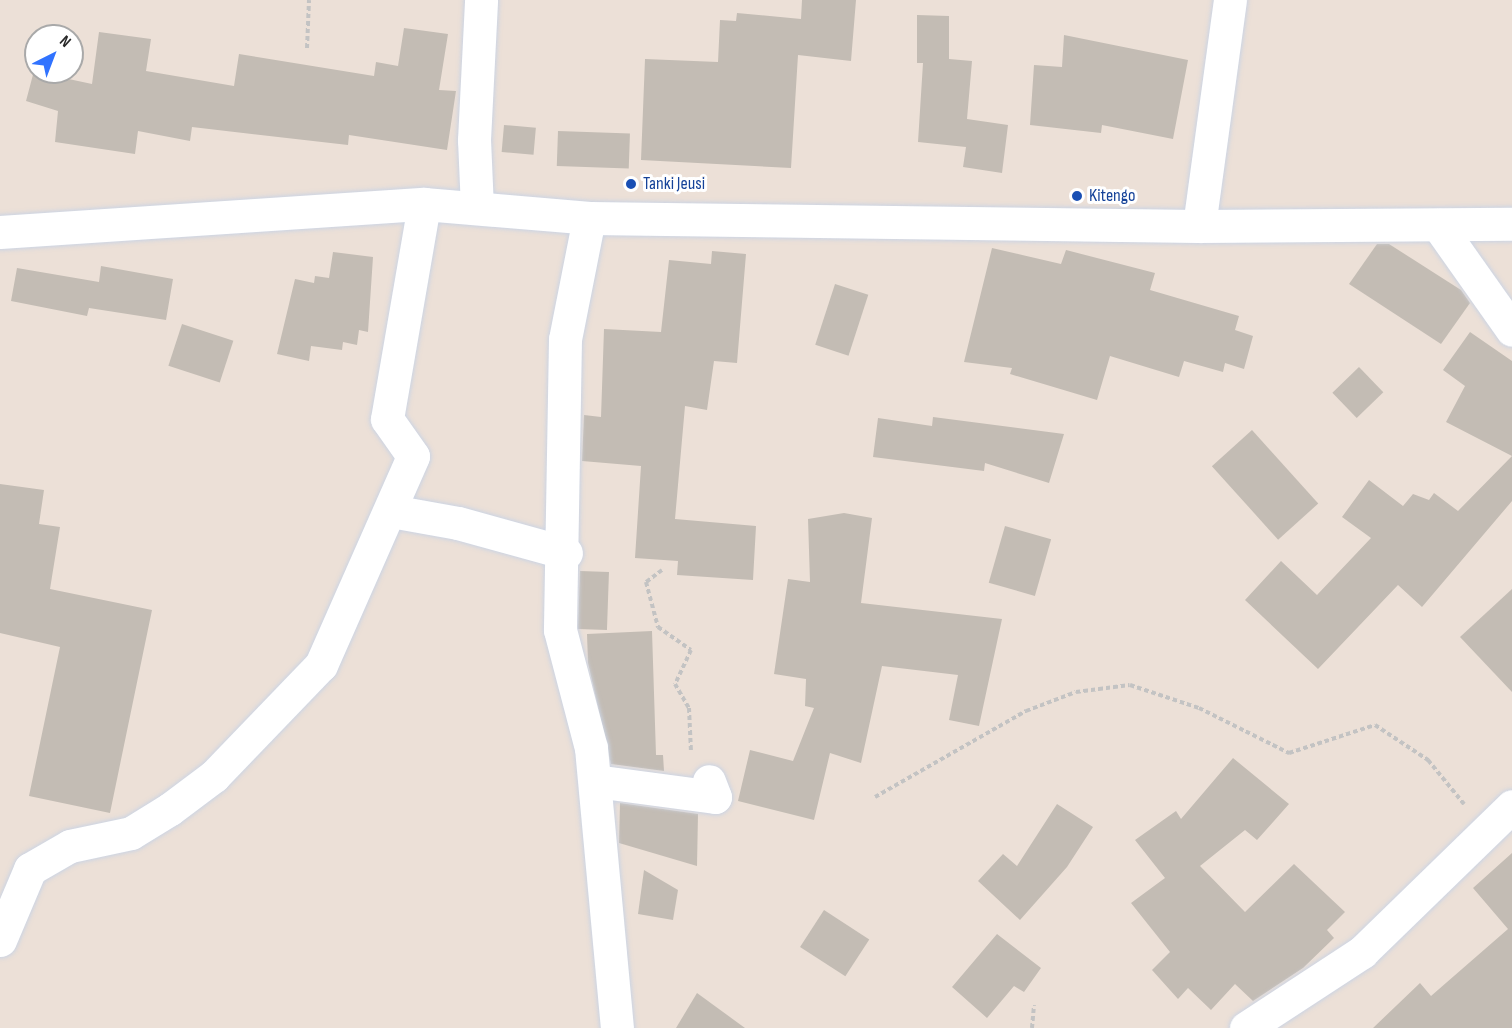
<!DOCTYPE html>
<style>
body{margin:0}
#map{position:relative;width:1512px;height:1028px;overflow:hidden;background:#ece0d7;font-family:"Sofia Sans Condensed",sans-serif}
div>[style]{position:absolute}
[style*='--x']{left:calc(var(--x)*1px);top:calc(var(--y)*1px);width:calc(var(--w)*1px);rotate:calc(var(--a)*1deg)}
.building>*{inset:0;background:#c3bcb4;transform-origin:0 0}
.path>*{height:4px;margin-top:-2px;transform-origin:0;background:repeating-linear-gradient(90deg,#c3c3c3 0 4.5px,transparent 0 7.5px)}
.roads{filter:drop-shadow(0 0 2px #ccd4e3) drop-shadow(0 0 2px #ccd4e3)}
.minor>*{height:33px;margin:-16.5px;padding:0 16.5px;transform-origin:16.5px;border-radius:16.5px;background:#fff}
.dots>*{width:16px;height:16px;translate:-50% -50%;box-sizing:border-box;border:3px solid #fff;border-radius:50%}
span{translate:-50% -50%;white-space:nowrap;text-align:center;line-height:1.15;-webkit-text-stroke:6px #fff;paint-order:stroke}
.transit-label{font-size:18px;color:#164399}
.left{translate:0 -50%;text-align:left}
.north{position:absolute;left:24px;top:24px;width:60px;height:60px;box-sizing:border-box;background:#fff;border:2px solid #a9a9a9;border-radius:50%;rotate:42deg;font-size:16px;font-weight:700;line-height:24px;text-align:center;color:#282828}
.north::after{content:'';display:block;margin:auto;width:21px;height:27px;background:#3173ff;clip-path:polygon(50% 0,100% 100%,50% 72%,0 100%)}
</style>
<div id="map">
<div class="building">
<i style="clip-path:polygon(802px 0,856px 0,851px 61px,798px 55px,791px 168px,641px 160px,645px 59px,718px 62px,720px 20px,736px 21px,737px 13px,801px 19px)"></i>
<i style="clip-path:polygon(917px 15px,949px 16px,949px 59px,972px 61px,967px 119px,1008px 125px,1002px 173px,963px 167px,966px 147px,918px 142px,923px 63px,917px 63px)"></i>
<i style="clip-path:polygon(404px 28px,448px 34px,439px 90px,456px 91px,447px 150px,349px 135px,348px 145px,192px 127px,190px 141px,138px 131px,135px 154px,55px 142px,58px 111px,26px 101px,35px 67px,36px 72px,92px 84px,99px 32px,151px 39px,146px 71px,234px 86px,239px 54px,374px 76px,376px 62px,398px 66px)"></i>
<i style="clip-path:polygon(1064px 35px,1188px 60px,1173px 139px,1102px 125px,1101px 133px,1030px 125px,1034px 65px,1062px 67px)"></i>
<i style="left:504px;top:125px;width:32px;height:27px;rotate:5deg"></i>
<i style="left:558px;top:131px;width:72px;height:35px;rotate:2deg"></i>
<i style="clip-path:polygon(1377px 244px,1389px 244px,1461px 290px,1470px 303px,1441px 344px,1349px 284px)"></i>
<i style="clip-path:polygon(992px 248px,1061px 264px,1066px 250px,1155px 273px,1150px 290px,1239px 316px,1235px 330px,1253px 336px,1244px 369px,1225px 363px,1223px 372px,1184px 361px,1179px 377px,1110px 356px,1097px 400px,1010px 374px,1012px 368px,964px 362px)"></i>
<i style="clip-path:polygon(712px 251px,746px 254px,737px 363px,714px 361px,707px 410px,685px 406px,675px 519px,756px 526px,753px 580px,677px 575px,678px 561px,635px 558px,641px 466px,582px 461px,584px 415px,601px 417px,604px 329px,661px 332px,669px 260px,711px 264px)"></i>
<i style="clip-path:polygon(333px 252px,373px 257px,368px 332px,359px 330px,357px 345px,343px 342px,342px 350px,311px 346px,309px 361px,277px 354px,295px 279px,314px 283px,315px 276px,329px 278px)"></i>
<i style="clip-path:polygon(101px 266px,173px 279px,166px 320px,89px 308px,87px 316px,11px 301px,17px 268px,99px 282px)"></i>
<i style="left:835px;top:284px;width:35px;height:64px;rotate:18deg"></i>
<i style="left:182px;top:324px;width:54px;height:44px;rotate:18deg"></i>
<i style="clip-path:polygon(1470px 332px,1512px 361px,1512px 456px,1446px 422px,1465px 386px,1443px 370px)"></i>
<i style="left:1359px;top:367px;width:35px;height:37px;rotate:46deg"></i>
<i style="clip-path:polygon(933px 417px,1064px 434px,1049px 483px,985px 463px,984px 471px,873px 457px,878px 418px,932px 426px)"></i>
<i style="left:1252px;top:430px;width:99px;height:54px;rotate:48deg"></i>
<i style="clip-path:polygon(1512px 456px,1512px 501px,1422px 607px,1398px 585px,1318px 669px,1245px 600px,1281px 561px,1317px 595px,1371px 538px,1342px 517px,1369px 480px,1403px 506px,1413px 494px,1429px 500px,1434px 493px,1458px 511px)"></i>
<i style="clip-path:polygon(0 484px,44px 490px,39px 524px,60px 527px,50px 589px,152px 610px,110px 813px,29px 796px,60px 647px,0 633px)"></i>
<i style="clip-path:polygon(844px 513px,872px 518px,861px 603px,1002px 619px,979px 726px,949px 720px,958px 675px,882px 666px,861px 763px,830px 753px,814px 820px,738px 801px,750px 750px,793px 761px,814px 708px,805px 706px,806px 679px,774px 674px,788px 579px,810px 582px,808px 519px)"></i>
<i style="left:1005px;top:526px;width:48px;height:59px;rotate:16deg"></i>
<i style="left:580px;top:571px;width:29px;height:58px;rotate:2deg"></i>
<i style="clip-path:polygon(1512px 589px,1512px 692px,1460px 637px)"></i>
<i style="clip-path:polygon(652px 631px,656px 755px,663px 755px,664px 771px,611px 764px,588px 663px,587px 634px)"></i>
<i style="clip-path:polygon(1233px 758px,1289px 804px,1257px 840px,1245px 830px,1200px 866px,1245px 912px,1294px 864px,1345px 912px,1327px 930px,1334px 938px,1303px 968px,1253px 1001px,1235px 984px,1211px 1010px,1188px 988px,1178px 999px,1152px 970px,1170px 952px,1131px 903px,1165px 878px,1135px 840px,1176px 811px,1181px 819px)"></i>
<i style="clip-path:polygon(620px 803px,698px 814px,697px 866px,619px 843px)"></i>
<i style="clip-path:polygon(1057px 804px,1093px 827px,1067px 867px,1020px 920px,978px 881px,1003px 854px,1017px 866px)"></i>
<i style="clip-path:polygon(1512px 853px,1512px 1028px,1373px 1028px,1420px 983px,1431px 996px,1508px 929px,1473px 888px)"></i>
<i style="clip-path:polygon(644px 870px,678px 890px,673px 920px,638px 914px)"></i>
<i style="left:824px;top:910px;width:54px;height:44px;rotate:33deg"></i>
<i style="clip-path:polygon(997px 934px,1041px 968px,1024px 992px,1014px 986px,987px 1018px,952px 987px)"></i>
<i style="clip-path:polygon(697px 993px,745px 1028px,676px 1028px)"></i>
</div>
<div class="path">
<i style="--x:307;--y:48;--w:48;--a:-87.6"></i>
<i style="--x:662;--y:570;--w:20;--a:143"></i>
<i style="--x:646;--y:582;--w:47;--a:75.1"></i>
<i style="--x:658;--y:627;--w:40;--a:34.9"></i>
<i style="--x:691;--y:650;--w:38;--a:115"></i>
<i style="--x:675;--y:684;--w:28;--a:60"></i>
<i style="--x:689;--y:708;--w:44;--a:87.4"></i>
<i style="--x:875;--y:797;--w:174;--a:-29.7"></i>
<i style="--x:1026;--y:711;--w:53;--a:-20.8"></i>
<i style="--x:1076;--y:692;--w:54;--a:-7.4"></i>
<i style="--x:1130;--y:685;--w:73;--a:18.4"></i>
<i style="--x:1199;--y:708;--w:101;--a:26.6"></i>
<i style="--x:1289;--y:753;--w:90;--a:-18"></i>
<i style="--x:1375;--y:725;--w:64;--a:33.4"></i>
<i style="--x:1428;--y:760;--w:57;--a:50.7"></i>
<i style="--x:1032;--y:1028;--w:23;--a:-85"></i>
</div>
<div class="roads">
<div class="minor">
<i style="--x:477;--y:208;--w:68;--a:-92.5"></i>
<i style="--x:474;--y:140;--w:140;--a:-87.1"></i>
<i style="--x:589;--y:218;--w:123;--a:101.2"></i>
<i style="--x:565;--y:339;--w:291;--a:91"></i>
<i style="--x:560;--y:630;--w:122;--a:75.3"></i>
<i style="--x:591;--y:748;--w:281;--a:84.7"></i>
<i style="--x:1438;--y:225;--w:128;--a:54.8"></i>
<i style="--x:1199;--y:226;--w:228;--a:-82.2"></i>
<i style="--x:0;--y:232;--w:425;--a:-3.8"></i>
<i style="--x:424;--y:204;--w:166;--a:4.8"></i>
<i style="--x:589;--y:218;--w:610;--a:0.75"></i>
<i style="--x:1199;--y:226;--w:313;--a:-0.4"></i>
<i style="--x:391;--y:511;--w:68;--a:10.2"></i>
<i style="--x:458;--y:523;--w:112;--a:15.5"></i>
<i style="--x:595;--y:781;--w:121;--a:7.6"></i>
<i style="--x:715;--y:797;--w:17;--a:-111"></i>
<i style="--x:0;--y:940;--w:77;--a:-67.1"></i>
<i style="--x:30;--y:869;--w:46;--a:-29.9"></i>
<i style="--x:70;--y:846;--w:62;--a:-12"></i>
<i style="--x:131;--y:833;--w:46;--a:-31.6"></i>
<i style="--x:170;--y:809;--w:55;--a:-36.9"></i>
<i style="--x:214;--y:776;--w:154;--a:-46.1"></i>
<i style="--x:321;--y:665;--w:228;--a:-66.2"></i>
<i style="--x:413;--y:456;--w:45;--a:-125.1"></i>
<i style="--x:387;--y:419;--w:218;--a:-80.2"></i>
<i style="--x:1246;--y:1028;--w:139;--a:-33.2"></i>
<i style="--x:1362;--y:952;--w:209;--a:-44.2"></i>
</div>
</div>
<div class="dots">
<i style="left:631px;top:184px;background:#1a4fb4"></i>
<i style="left:1077px;top:196px;background:#1a4fb4"></i>
</div>
<div class="transit-label">
<span class="left" style="left:643px;top:184px">Tanki Jeusi</span>
<span class="left" style="left:1089px;top:196px">Kitengo</span>
</div>
<div class="north">N</div>
</div>
